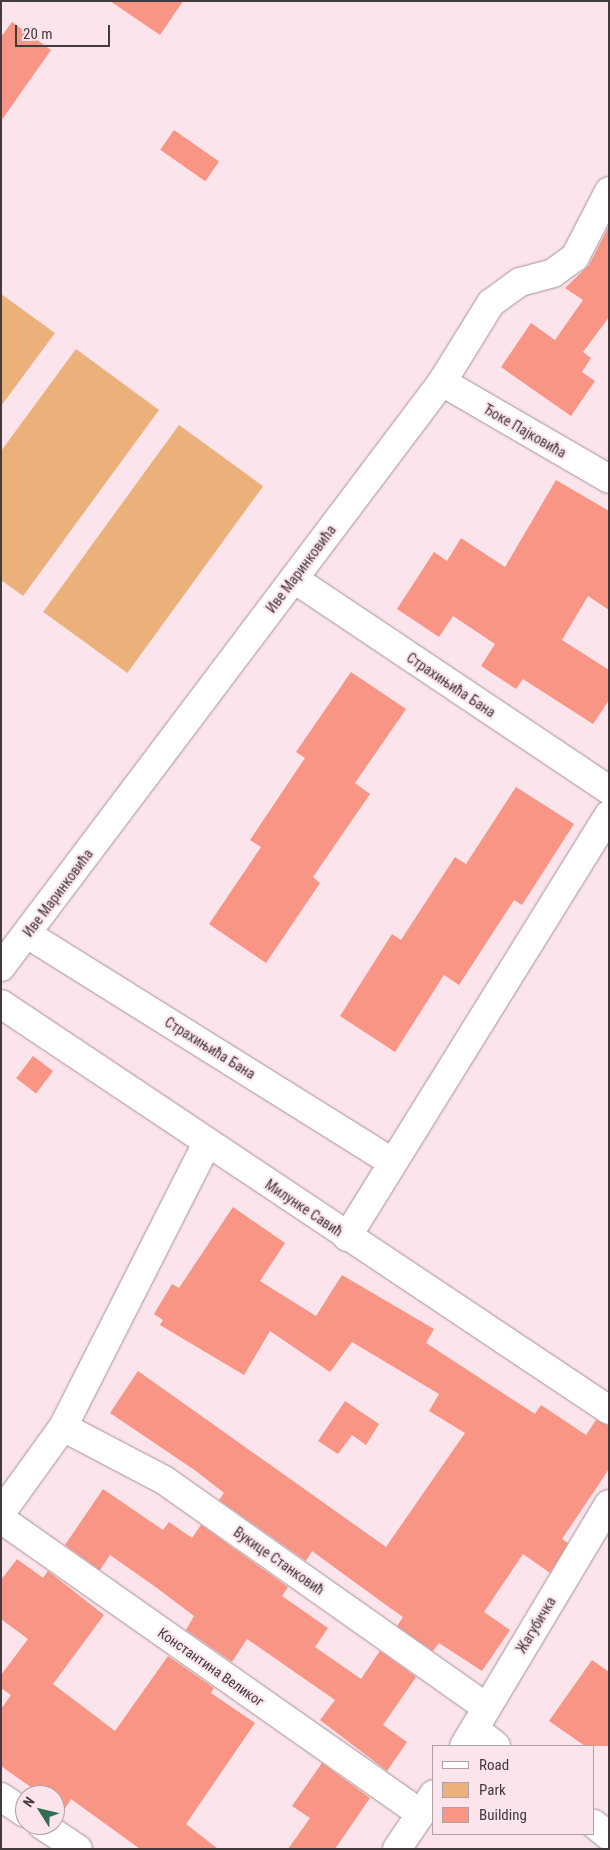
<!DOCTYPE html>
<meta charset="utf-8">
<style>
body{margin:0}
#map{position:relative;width:610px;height:1850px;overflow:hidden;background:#fbe4eb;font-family:"Roboto Condensed",sans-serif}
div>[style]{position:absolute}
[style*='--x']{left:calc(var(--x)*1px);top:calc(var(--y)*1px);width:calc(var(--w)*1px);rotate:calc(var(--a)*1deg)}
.green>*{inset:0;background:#ecb17a;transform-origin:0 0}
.building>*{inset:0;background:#f89584;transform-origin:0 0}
.roads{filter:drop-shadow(0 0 1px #a69198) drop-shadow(0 0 1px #a69198)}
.minor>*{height:28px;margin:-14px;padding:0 14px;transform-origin:14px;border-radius:14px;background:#fff}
span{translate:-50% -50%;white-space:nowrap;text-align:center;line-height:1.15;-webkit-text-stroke:4px #fbe4eb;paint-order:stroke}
.street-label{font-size:14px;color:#423a3c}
.frame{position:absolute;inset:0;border:2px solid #423a3c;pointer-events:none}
.legend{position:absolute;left:432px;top:1745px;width:162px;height:90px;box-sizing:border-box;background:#fbe4eb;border:1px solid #b1a0a5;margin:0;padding:6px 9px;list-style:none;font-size:15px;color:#423a3c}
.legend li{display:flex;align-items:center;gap:10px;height:25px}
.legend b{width:25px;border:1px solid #b1a0a5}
.north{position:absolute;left:15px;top:1785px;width:50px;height:50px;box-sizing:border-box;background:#fbe4eb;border:1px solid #b1a0a5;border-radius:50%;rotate:306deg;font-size:14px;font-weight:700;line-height:20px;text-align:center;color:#423a3c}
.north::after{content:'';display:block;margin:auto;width:18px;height:22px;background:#346c54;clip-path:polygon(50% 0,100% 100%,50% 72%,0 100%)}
.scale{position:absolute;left:15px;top:25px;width:95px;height:22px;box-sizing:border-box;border:2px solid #423a3c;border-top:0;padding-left:6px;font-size:15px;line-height:18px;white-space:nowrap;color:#423a3c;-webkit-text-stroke:4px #fbe4eb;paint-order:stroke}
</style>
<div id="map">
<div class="green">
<i style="clip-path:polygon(1px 294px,55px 333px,1px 406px)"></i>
<i style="clip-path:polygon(76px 349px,159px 410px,23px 596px,1px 580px,1px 451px)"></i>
<i style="left:179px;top:425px;width:104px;height:231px;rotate:36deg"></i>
</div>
<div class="building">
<i style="clip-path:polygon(110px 1px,183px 1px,160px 35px)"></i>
<i style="clip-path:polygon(12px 22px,51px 50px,1px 121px,1px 37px)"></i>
<i style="left:174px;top:130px;width:55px;height:24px;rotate:35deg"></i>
<i style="clip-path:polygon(609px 226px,609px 317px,583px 352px,591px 358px,582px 372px,595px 381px,571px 416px,501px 367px,531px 323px,555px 340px,583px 300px,565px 288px,589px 265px)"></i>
<i style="clip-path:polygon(556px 480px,609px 511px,609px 610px,588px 596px,562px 640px,609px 670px,609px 700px,593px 724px,523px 679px,516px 689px,481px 666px,495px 644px,453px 616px,439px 637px,397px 609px,434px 552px,447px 561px,461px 538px,505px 567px)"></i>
<i style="clip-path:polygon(351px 672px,406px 709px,355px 783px,370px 794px,313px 877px,320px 883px,266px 963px,209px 924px,261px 847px,250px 840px,305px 758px,296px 752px)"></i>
<i style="clip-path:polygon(516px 787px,574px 824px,522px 905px,514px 900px,459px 985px,444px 975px,395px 1052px,340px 1016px,392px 934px,401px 940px,455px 857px,466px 864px)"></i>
<i style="left:33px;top:1056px;width:25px;height:28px;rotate:37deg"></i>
<i style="clip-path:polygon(233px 1207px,285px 1243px,260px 1281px,316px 1316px,342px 1275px,434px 1329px,426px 1343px,535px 1414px,541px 1405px,586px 1435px,596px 1420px,609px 1426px,609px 1469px,562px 1539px,568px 1543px,550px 1573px,523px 1554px,484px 1612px,510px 1630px,482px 1671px,439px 1643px,433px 1651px,397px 1626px,403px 1617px,386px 1605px,312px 1551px,306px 1561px,219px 1500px,224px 1493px,196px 1471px,110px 1413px,138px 1371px,386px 1547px,465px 1433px,429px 1411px,439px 1394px,352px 1342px,330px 1372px,270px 1331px,244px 1375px,160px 1325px,163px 1320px,154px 1314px,172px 1284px,179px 1288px)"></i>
<i style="clip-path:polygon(345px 1401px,379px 1424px,366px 1445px,352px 1435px,338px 1454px,318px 1441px)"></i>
<i style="clip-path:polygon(103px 1489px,163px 1530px,169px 1522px,192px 1538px,201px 1525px,288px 1587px,282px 1596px,328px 1628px,315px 1647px,361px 1679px,380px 1651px,416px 1677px,383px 1725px,407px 1742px,387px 1771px,320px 1720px,335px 1700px,247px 1639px,232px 1662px,186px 1630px,194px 1616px,157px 1588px,110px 1555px,100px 1570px,65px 1545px)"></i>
<i style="clip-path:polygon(17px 1559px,43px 1578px,48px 1571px,104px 1615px,53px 1684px,115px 1731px,168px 1656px,214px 1688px,211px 1693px,255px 1723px,186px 1824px,218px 1849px,140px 1849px,71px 1799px,64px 1810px,55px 1804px,55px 1795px,42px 1795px,1px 1766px,1px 1709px,11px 1695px,1px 1688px,1px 1675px,28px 1639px,1px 1619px,1px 1580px)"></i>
<i style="clip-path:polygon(592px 1660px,609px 1672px,609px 1746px,585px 1746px,549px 1721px)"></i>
<i style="clip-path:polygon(322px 1763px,370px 1798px,335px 1849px,288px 1849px,310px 1818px,292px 1806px)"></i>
</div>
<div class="roads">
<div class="minor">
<i style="--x:442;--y:382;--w:193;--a:30.1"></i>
<i style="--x:294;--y:579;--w:379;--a:33.8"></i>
<i style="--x:27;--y:934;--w:430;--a:32"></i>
<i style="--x:1;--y:967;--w:733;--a:-52.99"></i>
<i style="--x:442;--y:382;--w:93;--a:-58.2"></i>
<i style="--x:491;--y:303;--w:36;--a:-36"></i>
<i style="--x:520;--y:282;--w:34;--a:-15"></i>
<i style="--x:553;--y:273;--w:27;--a:-36"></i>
<i style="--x:575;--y:257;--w:74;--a:-62.7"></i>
<i style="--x:1;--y:1004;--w:731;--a:33.73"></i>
<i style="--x:347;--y:1237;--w:497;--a:-58.2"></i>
<i style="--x:63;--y:1427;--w:114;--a:27.7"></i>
<i style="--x:164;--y:1480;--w:395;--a:35.2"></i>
<i style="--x:1;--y:1513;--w:106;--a:-54.2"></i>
<i style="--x:63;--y:1427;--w:318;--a:-63.1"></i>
<i style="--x:1;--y:1519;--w:513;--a:35.08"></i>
<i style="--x:475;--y:1729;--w:27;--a:39"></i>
<i style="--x:464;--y:1746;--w:282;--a:-59.1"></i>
<i style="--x:1;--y:1797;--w:29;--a:34"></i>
<i style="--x:594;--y:1824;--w:19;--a:39"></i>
<i style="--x:42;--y:1825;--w:43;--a:33.7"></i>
<i style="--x:397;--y:1849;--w:66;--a:-56.1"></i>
</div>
</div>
<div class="street-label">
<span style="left:525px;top:431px;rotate:30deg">Ђоке Пајковића</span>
<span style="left:301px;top:569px;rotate:-53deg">Иве Маринковића</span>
<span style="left:451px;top:685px;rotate:34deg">Страхињића Бана</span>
<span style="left:58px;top:893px;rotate:-53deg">Иве Маринковића</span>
<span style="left:210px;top:1048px;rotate:32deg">Страхињића Бана</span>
<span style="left:304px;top:1208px;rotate:34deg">Милунке Савић</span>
<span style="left:279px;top:1561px;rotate:35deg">Вукице Станковић</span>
<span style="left:536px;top:1625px;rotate:-59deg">Жагубичка</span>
<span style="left:211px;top:1667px;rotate:35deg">Константина Великог</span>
</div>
<div class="frame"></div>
<ul class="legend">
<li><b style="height:6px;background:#fff"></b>Road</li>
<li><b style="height:14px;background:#ecb17a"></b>Park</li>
<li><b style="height:14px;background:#f89584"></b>Building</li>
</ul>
<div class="north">N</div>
<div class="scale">20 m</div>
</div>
